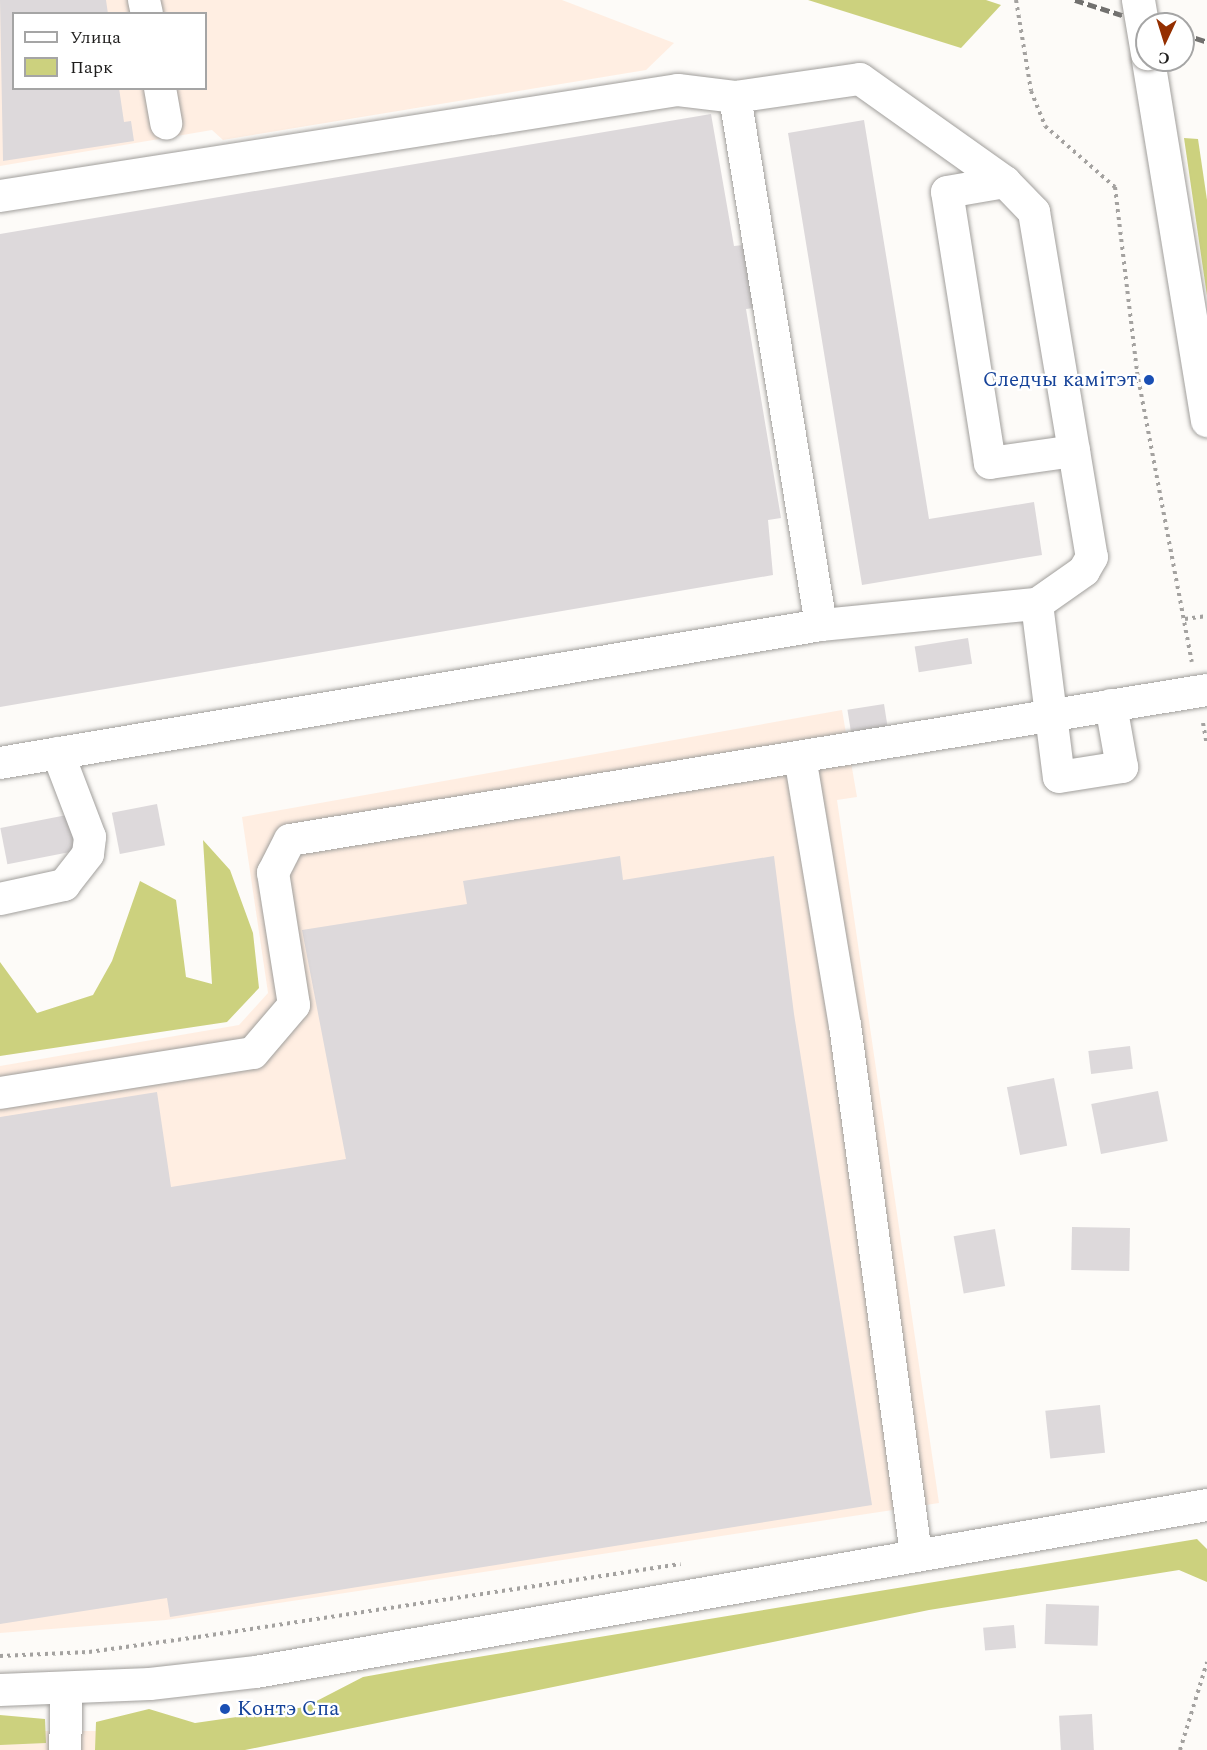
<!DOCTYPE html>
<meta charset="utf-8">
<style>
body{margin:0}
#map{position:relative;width:1207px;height:1750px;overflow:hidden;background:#fdfbf8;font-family:Spectral,serif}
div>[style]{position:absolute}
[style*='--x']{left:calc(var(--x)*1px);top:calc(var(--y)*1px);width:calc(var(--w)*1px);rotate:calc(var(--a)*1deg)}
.industrial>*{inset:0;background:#ffeee2;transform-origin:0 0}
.green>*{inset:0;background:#ccd17e}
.building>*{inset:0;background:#ddd9db;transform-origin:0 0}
.path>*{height:4px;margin-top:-2px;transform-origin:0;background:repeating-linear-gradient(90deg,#a4a2a0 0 3px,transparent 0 7.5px)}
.roads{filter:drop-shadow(0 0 2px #a19f9c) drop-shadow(0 0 2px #a19f9c)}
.minor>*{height:32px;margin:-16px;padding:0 16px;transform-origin:16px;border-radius:16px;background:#fff}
.major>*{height:33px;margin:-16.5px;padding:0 16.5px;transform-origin:16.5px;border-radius:16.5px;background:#fff}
.rail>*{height:4.5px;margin-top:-2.25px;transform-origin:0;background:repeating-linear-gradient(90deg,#72716f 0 9px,transparent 0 13.5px)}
.bridges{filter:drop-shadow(0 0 2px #a19f9c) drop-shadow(0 0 2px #a19f9c)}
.major-bridge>*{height:33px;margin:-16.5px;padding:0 16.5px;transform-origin:16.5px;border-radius:16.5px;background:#fff}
.dots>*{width:16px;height:16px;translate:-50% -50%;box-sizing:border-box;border:3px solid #fff;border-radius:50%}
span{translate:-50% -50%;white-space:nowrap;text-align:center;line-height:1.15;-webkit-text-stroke:4.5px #fff;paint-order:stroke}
.transit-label{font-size:21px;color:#164399}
.right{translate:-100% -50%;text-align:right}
.left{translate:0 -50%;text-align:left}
.legend{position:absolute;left:12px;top:12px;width:195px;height:78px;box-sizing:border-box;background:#fff;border:2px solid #a5a5a5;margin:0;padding:8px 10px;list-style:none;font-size:18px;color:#1f1e1d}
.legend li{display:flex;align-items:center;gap:12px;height:30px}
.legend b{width:30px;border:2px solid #a5a5a5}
.north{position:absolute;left:1135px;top:12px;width:60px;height:60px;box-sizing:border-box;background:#fff;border:2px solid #a5a5a5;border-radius:50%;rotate:184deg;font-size:16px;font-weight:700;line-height:24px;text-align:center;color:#1f1e1d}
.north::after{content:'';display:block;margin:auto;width:21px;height:27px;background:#942f00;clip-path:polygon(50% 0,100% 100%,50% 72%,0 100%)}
</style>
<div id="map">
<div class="industrial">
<i style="clip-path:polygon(evenodd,0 0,562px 0,674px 43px,646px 70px,223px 140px,212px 130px,0 166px,0 0,14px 14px,206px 14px,206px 88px,14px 88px,14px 14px)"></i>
<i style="clip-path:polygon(842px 710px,857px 797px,837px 800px,939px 1503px,166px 1620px,0 1633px,0 1066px,239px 1025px,268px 993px,242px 817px)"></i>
<i style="left:0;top:1731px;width:127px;height:19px"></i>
</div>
<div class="green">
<i style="clip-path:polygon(808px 0,986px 0,1001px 5px,961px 48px)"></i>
<i style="clip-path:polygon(1184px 138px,1198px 139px,1207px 200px,1207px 296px)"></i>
<i style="clip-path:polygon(203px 840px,230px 870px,253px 933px,259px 988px,227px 1022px,0 1056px,0 962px,37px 1013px,93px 995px,112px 961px,140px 881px,176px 900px,186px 977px,212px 984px)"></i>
<i style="clip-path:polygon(1197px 1539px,1207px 1549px,1207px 1582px,1179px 1570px,929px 1610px,245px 1750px,95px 1750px,96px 1722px,149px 1709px,195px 1723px,305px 1707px,363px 1677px,441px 1663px)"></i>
<i style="clip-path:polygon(0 1715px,45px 1719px,46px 1743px,0 1745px)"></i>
</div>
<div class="building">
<i style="clip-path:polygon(0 0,106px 0,108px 14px,14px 14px,14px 88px,119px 88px,124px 122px,131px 121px,134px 141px,3px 161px)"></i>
<i style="clip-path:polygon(711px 114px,734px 246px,744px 245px,754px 308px,746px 309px,781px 518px,768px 520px,773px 575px,0 707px,0 234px)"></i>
<i style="clip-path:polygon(864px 120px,929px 519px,1034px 502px,1042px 555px,862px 585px,788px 133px)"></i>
<i style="left:968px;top:638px;width:26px;height:54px;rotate:81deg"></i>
<i style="left:884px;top:704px;width:30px;height:37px;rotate:81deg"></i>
<i style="left:157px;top:804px;width:42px;height:46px;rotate:79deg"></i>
<i style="left:72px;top:814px;width:37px;height:73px;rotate:79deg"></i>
<i style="clip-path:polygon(620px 856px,623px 880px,774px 856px,794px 1014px,872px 1505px,170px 1617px,167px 1598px,0 1624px,0 1117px,157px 1092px,171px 1187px,346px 1159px,302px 930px,467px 904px,463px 881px)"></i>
<i style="left:1130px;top:1046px;width:23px;height:42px;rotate:83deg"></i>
<i style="left:1054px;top:1078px;width:69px;height:48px;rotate:79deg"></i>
<i style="left:1158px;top:1091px;width:51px;height:68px;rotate:79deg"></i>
<i style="left:1072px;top:1227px;width:58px;height:43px;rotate:1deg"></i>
<i style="left:995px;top:1229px;width:58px;height:42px;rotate:80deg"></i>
<i style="left:1100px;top:1405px;width:48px;height:55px;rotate:84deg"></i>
<i style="left:1046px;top:1604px;width:53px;height:40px;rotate:2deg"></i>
<i style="left:1014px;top:1625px;width:23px;height:31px;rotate:85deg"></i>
<i style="left:1092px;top:1714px;width:36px;height:33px;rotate:87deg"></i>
</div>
<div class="path">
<i style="--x:1016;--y:0;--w:92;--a:80.6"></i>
<i style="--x:1031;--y:91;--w:38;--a:68"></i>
<i style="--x:1045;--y:126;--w:93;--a:41.1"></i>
<i style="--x:1115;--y:187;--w:186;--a:83.2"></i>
<i style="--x:1137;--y:372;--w:295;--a:79.3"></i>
<i style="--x:1185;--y:619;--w:22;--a:-8"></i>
<i style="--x:1203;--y:723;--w:22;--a:80"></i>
<i style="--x:0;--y:1656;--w:89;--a:-2.6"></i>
<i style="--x:89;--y:1652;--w:110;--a:-7.8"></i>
<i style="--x:198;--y:1637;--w:488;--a:-8.6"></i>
<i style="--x:1180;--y:1750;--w:92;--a:-72.9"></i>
</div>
<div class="roads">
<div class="minor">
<i style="--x:144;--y:0;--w:14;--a:78"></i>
<i style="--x:160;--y:88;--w:36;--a:80"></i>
<i style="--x:735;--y:97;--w:126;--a:-8.2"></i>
<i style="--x:860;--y:79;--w:178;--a:35.4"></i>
<i style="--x:0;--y:196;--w:686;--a:-8.89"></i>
<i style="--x:678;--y:90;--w:57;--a:7"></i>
<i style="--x:735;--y:97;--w:535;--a:80.75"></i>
<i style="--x:1074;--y:451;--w:85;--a:171.9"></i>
<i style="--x:990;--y:463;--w:274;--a:-99"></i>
<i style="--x:947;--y:192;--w:59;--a:-9.8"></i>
<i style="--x:1005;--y:182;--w:42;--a:46"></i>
<i style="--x:1034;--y:212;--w:350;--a:80.5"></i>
<i style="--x:1092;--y:557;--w:16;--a:120"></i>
<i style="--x:1084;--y:571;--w:57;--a:144.9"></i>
<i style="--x:1037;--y:604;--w:174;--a:82.8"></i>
<i style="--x:1059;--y:777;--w:64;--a:-9"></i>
<i style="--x:1122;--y:767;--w:63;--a:-100.1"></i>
<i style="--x:800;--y:757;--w:272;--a:80.5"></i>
<i style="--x:845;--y:1025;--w:534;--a:82.36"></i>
<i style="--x:0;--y:763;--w:833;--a:-9.54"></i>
<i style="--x:821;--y:625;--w:217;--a:-5.6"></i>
<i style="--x:0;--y:899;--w:66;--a:-12.3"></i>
<i style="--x:64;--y:885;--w:39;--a:-52"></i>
<i style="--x:88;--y:854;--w:17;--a:-83"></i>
<i style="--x:90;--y:837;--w:90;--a:-110.9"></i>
<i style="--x:0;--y:1093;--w:256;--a:-9"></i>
<i style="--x:253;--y:1053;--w:63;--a:-49.5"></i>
<i style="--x:294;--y:1005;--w:134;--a:-99"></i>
<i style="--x:273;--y:873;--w:37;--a:-63"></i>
<i style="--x:290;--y:840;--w:929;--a:-9.29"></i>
<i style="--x:0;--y:1690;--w:150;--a:-2.3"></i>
<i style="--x:150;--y:1684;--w:107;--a:-6.5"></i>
<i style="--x:256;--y:1672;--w:966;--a:-9.96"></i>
<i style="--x:65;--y:1750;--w:62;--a:-88.2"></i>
</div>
<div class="major">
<i style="--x:1148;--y:60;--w:365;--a:80.7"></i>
</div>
</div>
<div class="rail">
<i style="--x:1075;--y:0;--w:79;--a:17.7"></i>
<i style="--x:1183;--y:34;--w:25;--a:18"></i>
</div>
<div class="bridges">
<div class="major-bridge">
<i style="--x:1138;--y:0;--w:54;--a:80.4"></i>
</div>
</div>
<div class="dots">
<i style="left:1149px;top:380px;background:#1a4fb4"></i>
<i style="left:225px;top:1709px;background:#1a4fb4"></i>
</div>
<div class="transit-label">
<span class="right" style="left:1137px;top:380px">Следчы камітэт</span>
<span class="left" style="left:237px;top:1709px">Контэ Спа</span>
</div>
<ul class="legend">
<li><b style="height:8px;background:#fff"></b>Улица</li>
<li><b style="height:16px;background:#ccd17e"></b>Парк</li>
</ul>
<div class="north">С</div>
</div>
